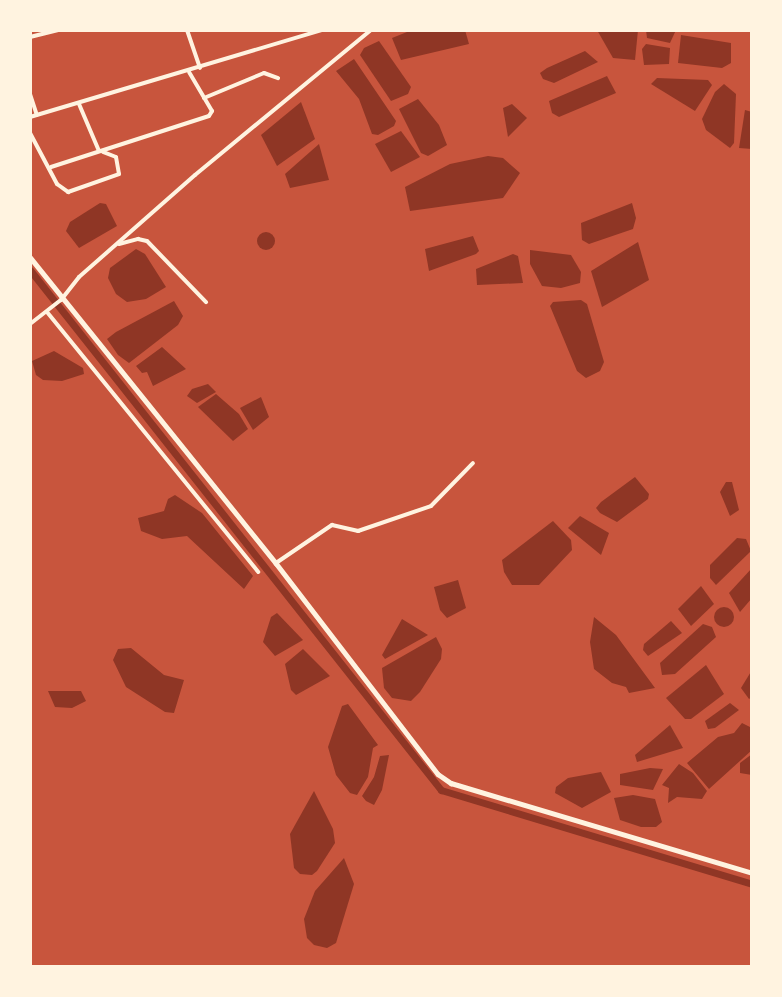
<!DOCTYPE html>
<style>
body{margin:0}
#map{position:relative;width:782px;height:997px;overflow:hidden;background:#c8553d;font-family:"Open Sans",sans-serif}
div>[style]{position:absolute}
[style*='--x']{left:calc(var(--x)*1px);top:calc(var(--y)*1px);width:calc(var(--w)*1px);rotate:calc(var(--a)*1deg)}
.water>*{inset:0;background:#8f3625}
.round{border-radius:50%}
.canal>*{height:7px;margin:-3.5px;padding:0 3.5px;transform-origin:3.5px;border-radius:3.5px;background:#8f3625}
.minor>*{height:4px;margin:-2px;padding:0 2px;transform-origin:2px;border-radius:2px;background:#fff3e0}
.tertiary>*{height:4.5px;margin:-2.25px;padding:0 2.25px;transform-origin:2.25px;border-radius:2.25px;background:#fff3e0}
span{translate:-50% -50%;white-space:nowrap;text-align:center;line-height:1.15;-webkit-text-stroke:6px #fff3e0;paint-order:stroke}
.frame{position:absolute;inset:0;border:32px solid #fff3e0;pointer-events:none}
</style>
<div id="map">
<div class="water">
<i style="clip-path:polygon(412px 30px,465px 30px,469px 44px,401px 60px,392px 38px)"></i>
<i style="clip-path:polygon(597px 30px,638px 30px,635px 60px,613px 58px)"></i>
<i style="clip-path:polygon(646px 30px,676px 30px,670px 43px,647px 38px)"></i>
<i style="clip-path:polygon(681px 35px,731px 43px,731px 63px,722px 68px,678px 63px)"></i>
<i style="clip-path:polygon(379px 41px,411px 87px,408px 94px,391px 101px,360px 55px,364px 48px)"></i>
<i style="clip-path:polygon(646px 44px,670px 48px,669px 64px,644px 65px,642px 49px)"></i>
<i style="clip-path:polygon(585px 51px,598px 62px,554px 83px,543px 79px,540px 73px,547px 68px)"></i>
<i style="clip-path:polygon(354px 59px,396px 121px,394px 126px,378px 135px,372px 134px,359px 99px,336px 71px)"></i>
<i style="clip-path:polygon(607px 76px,616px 93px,559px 117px,552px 113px,549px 101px)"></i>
<i style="clip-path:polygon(657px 78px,708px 80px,712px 85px,695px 111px,651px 84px)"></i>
<i style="clip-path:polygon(724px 84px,736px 94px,734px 143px,730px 148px,706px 130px,702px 119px,715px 92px)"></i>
<i style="clip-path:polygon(418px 99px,439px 125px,447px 145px,428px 156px,421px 153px,399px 109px)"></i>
<i style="clip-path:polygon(301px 102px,315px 139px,277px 166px,261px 135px)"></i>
<i style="clip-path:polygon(512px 104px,527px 118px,508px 137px,503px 108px)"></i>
<i style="clip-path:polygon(745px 110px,752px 112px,752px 149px,739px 148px)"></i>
<i style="clip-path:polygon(401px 131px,420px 157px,391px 172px,375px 144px)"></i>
<i style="clip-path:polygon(319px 144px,329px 180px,290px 188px,285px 174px)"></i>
<i style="clip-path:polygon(488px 156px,503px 158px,520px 173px,503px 198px,410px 211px,405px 187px,450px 164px)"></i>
<i style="clip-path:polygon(100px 203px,106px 204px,117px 226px,79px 248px,66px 231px,70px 222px)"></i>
<i style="clip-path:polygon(632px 203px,636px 218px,633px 229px,589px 244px,582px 240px,581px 223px)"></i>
<i class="round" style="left:257px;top:232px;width:18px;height:18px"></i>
<i style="clip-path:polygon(473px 236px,479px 251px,476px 254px,429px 271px,425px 249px)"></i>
<i style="clip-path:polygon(638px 242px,649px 280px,602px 307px,591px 271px)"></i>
<i style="clip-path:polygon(136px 249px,145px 254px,166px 287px,146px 299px,127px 302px,116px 294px,108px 278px,110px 268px)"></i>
<i style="clip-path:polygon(530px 250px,571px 255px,581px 272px,580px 283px,561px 288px,542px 286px,530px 264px)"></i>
<i style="clip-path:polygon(513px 254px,518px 256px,523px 283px,477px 285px,476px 269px)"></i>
<i style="clip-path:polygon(581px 300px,587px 304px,604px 362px,600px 371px,586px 378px,577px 371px,550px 306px,553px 302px)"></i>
<i style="clip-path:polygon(174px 301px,183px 316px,178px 325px,129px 363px,118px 355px,107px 339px,116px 332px)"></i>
<i style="clip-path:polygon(162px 347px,186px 369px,153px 386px,147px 372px,142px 373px,136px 366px)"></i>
<i style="clip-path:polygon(54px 351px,83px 368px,84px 374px,62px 381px,43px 380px,36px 375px,32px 361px)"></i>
<i style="clip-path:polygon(208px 384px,216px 392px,197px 403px,187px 396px,192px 389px)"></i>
<i style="clip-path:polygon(216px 394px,239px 414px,248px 429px,233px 441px,198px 407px)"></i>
<i style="clip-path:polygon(261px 397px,269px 417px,253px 430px,240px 408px)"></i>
<i style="clip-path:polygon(635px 477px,649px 494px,648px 499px,617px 522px,600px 513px,596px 508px,601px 502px)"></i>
<i style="clip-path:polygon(726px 482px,732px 482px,739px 510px,730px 516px,720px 492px)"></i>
<i style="clip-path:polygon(175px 495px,202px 513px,253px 576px,244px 589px,187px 536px,162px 539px,141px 531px,138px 518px,164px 511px,168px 499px)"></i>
<i style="clip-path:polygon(580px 516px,609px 533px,601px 555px,568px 528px)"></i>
<i style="clip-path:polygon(553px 521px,571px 540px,572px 550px,539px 585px,512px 585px,504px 572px,502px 560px)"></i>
<i style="clip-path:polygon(737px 538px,746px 539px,751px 551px,716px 585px,710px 578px,710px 565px)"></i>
<i style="clip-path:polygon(752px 568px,752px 598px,740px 612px,729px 593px)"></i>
<i style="clip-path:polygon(458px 580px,466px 608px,447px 618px,440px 610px,434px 587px)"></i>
<i style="clip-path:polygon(701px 586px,714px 604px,691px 626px,678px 609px)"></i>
<i class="round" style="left:714px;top:607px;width:20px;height:20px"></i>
<i style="clip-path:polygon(277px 613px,303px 640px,275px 656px,263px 642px,271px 617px)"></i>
<i style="clip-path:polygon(594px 617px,616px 635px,655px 688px,629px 693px,626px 687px,612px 683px,594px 669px,590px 642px)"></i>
<i style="clip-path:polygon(402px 619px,428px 635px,385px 659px,382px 655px)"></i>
<i style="clip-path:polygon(671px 621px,682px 633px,648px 656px,643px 650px,644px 644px)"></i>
<i style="clip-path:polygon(703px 624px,712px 627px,716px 637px,675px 674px,662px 675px,660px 663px)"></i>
<i style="clip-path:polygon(436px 637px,442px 649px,441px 659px,420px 692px,411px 701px,392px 698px,384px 688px,382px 668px)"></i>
<i style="clip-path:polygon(131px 648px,164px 675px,184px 680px,174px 713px,165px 712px,126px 687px,113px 660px,118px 649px)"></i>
<i style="clip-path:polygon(303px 649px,330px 676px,296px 695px,291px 690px,285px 664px)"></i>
<i style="clip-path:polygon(706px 665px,724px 694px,691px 719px,685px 719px,666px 698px)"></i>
<i style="clip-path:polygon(752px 670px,752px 697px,749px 699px,741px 688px)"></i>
<i style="clip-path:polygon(48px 691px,81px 691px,86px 701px,72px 708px,55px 707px)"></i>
<i style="clip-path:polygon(730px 703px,739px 710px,715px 728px,708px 729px,705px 721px)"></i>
<i style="clip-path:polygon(348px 704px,378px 745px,373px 748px,368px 777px,357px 795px,350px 793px,336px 775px,328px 747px,342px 706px)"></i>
<i style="clip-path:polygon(742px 723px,752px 728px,752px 750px,709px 789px,687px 763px,718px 737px,734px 733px)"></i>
<i style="clip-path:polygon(670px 725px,683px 748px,637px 762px,635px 755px)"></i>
<i style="clip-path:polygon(752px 754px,752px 775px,740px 773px,740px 763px)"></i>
<i style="clip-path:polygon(389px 755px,382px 790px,374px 805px,366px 801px,362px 796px,374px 777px,380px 756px)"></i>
<i style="clip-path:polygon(679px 764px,693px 773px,707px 791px,702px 799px,677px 797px,668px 803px,669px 788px,662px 785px)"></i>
<i style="clip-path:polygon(650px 768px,663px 769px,653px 790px,620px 785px,620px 774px)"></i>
<i style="clip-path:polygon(601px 772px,611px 792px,582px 808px,555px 793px,556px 787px,568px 778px)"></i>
<i style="clip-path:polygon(314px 791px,333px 829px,335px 843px,317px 871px,312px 875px,300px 874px,294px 868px,290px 834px)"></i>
<i style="clip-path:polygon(633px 795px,655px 799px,662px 822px,656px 827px,641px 827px,620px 820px,614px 798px)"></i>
<i style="clip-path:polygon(344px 858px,354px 884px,336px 943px,327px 948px,314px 945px,307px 938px,304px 919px,315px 891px)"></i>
</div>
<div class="canal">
<i style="--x:30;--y:270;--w:663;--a:51.68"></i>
<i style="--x:441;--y:790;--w:325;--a:16.8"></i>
</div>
<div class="minor">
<i style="--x:187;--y:30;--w:40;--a:71.1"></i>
<i style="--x:30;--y:37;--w:29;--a:-14"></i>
<i style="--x:30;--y:94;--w:22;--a:72"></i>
<i style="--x:204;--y:98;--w:65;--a:-22.6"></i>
<i style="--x:264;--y:73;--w:15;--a:20"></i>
<i style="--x:79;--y:104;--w:51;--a:66.9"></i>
<i style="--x:30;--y:117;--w:305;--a:-16.6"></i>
<i style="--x:30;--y:133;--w:58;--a:62.1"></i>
<i style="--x:57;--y:184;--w:14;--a:36"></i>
<i style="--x:68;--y:192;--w:54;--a:-19.4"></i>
<i style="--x:119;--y:174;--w:17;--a:-100"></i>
<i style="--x:116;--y:157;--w:14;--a:-159"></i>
<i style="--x:51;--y:167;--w:166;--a:-17.9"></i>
<i style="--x:209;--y:116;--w:6;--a:-59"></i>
<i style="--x:212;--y:111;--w:45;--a:-120.5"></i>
<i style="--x:119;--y:244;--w:20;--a:-15"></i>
<i style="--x:138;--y:239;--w:9;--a:13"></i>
<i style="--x:147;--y:241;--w:85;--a:46"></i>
<i style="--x:47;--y:312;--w:335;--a:50.9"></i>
<i style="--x:30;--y:324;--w:39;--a:-38"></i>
<i style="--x:61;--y:300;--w:29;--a:-52"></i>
<i style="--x:79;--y:277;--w:154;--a:-41.3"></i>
<i style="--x:195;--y:175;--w:228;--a:-39.5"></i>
<i style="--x:276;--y:563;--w:68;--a:-34.2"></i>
<i style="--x:332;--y:525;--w:27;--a:13"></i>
<i style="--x:358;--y:531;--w:77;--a:-18.9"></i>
<i style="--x:431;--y:506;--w:60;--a:-45.7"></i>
</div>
<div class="tertiary">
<i style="--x:30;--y:257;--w:393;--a:51.2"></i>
<i style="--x:276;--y:563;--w:266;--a:52.5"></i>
<i style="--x:438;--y:774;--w:16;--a:35"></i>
<i style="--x:451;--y:783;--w:314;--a:16.6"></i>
</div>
<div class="frame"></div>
</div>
